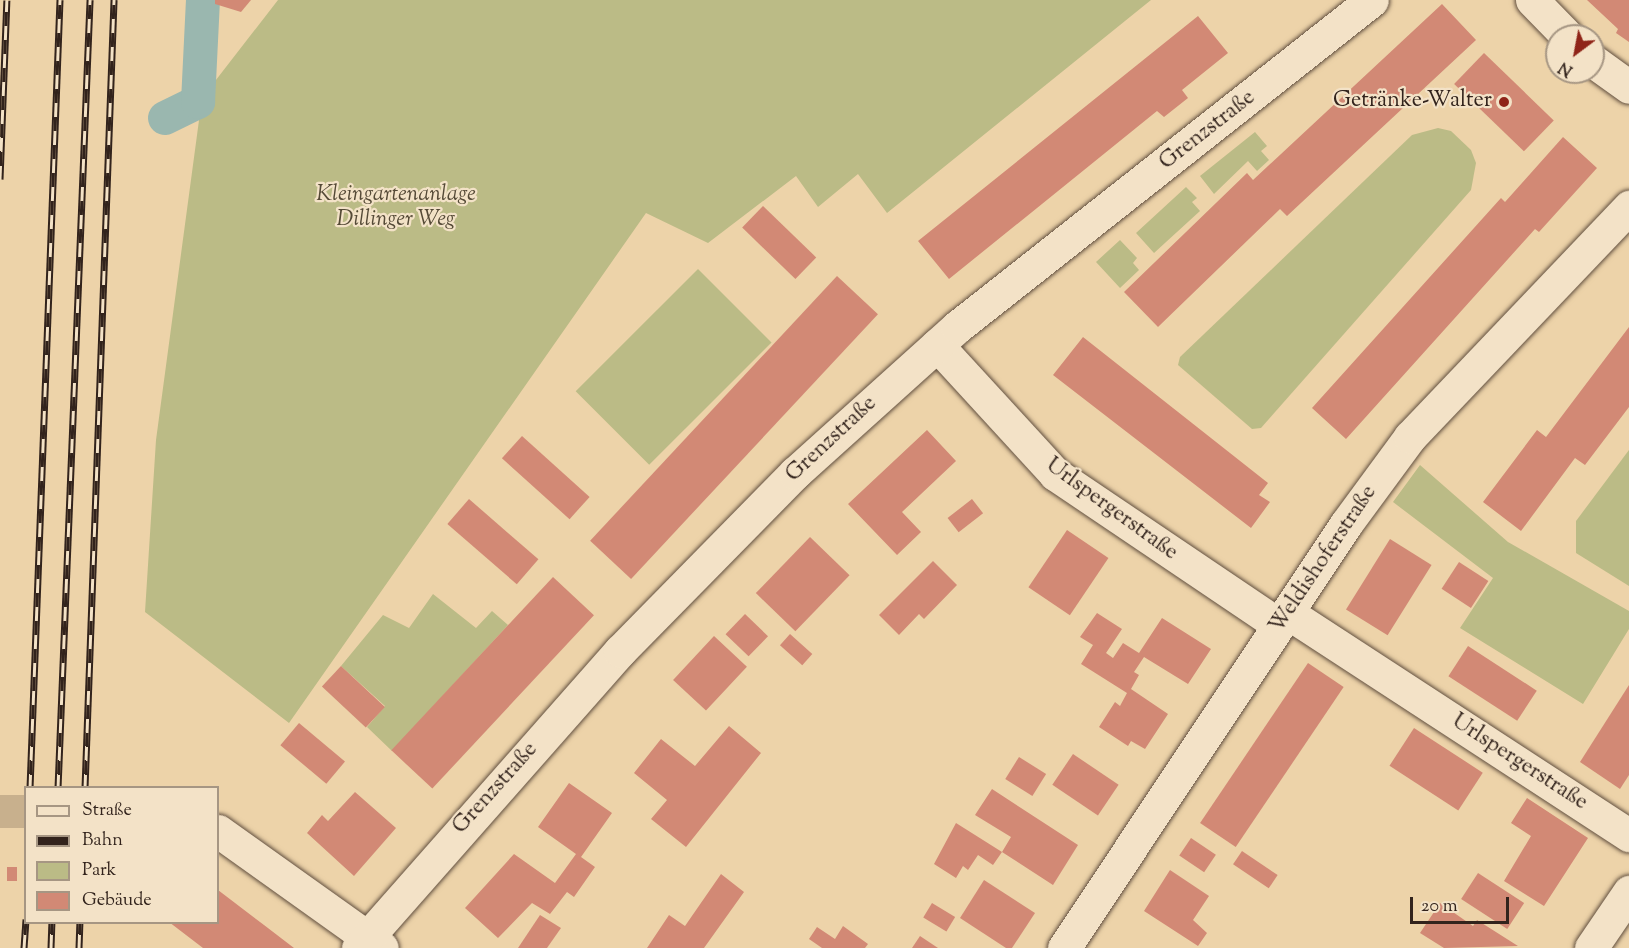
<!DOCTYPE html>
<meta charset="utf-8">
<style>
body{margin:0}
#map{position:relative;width:1629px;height:948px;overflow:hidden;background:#edd3a9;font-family:"Sorts Mill Goudy",serif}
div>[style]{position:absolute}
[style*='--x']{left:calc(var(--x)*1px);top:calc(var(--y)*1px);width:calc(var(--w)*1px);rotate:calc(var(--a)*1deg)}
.green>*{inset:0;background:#bbbb86;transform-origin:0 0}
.canal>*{height:34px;margin:-17px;padding:0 17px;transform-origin:17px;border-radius:17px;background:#9ab7af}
.building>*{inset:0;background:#d28975;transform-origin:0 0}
.minor-tunnel>*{height:33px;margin-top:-16.5px;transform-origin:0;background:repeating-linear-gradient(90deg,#c8b08d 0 33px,transparent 0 49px)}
.roads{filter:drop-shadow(0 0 2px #614f3f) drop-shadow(0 0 2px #614f3f)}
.minor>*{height:33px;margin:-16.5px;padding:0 16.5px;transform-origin:16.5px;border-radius:16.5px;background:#f3e2c7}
.rail>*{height:7px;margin-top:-3.5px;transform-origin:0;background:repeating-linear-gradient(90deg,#f3e2c7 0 14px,#32231c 0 28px);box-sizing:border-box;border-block:2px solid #32231c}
.dots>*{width:16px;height:16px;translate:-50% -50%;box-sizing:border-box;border:3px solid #f3e2c7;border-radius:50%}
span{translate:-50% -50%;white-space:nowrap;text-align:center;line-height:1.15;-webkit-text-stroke:4.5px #f3e2c7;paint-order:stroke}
.poi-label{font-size:22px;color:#32231c}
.right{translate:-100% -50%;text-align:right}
.street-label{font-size:22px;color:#32231c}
.park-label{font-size:22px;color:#544936;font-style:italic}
.legend{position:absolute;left:24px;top:786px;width:195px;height:138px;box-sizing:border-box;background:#f3e2c7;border:2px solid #a69683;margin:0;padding:8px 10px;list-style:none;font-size:18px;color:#32231c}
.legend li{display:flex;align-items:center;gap:12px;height:30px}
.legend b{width:30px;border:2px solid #a69683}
.north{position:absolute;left:1545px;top:24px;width:60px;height:60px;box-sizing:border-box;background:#f3e2c7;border:2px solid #a69683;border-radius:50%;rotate:212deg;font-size:16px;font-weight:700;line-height:24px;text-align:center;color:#32231c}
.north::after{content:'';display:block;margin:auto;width:21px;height:27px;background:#8f2418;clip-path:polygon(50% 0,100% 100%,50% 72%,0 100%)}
.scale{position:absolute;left:1410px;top:897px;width:99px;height:27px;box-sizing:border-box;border:3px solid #32231c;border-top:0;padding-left:8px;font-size:18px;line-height:21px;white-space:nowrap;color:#32231c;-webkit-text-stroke:4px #f3e2c7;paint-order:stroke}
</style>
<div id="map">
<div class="green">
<i style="clip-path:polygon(278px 0,1151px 0,887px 213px,858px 174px,818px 207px,796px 176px,708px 243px,646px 213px,289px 723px,145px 612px,156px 440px,202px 98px)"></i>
<i style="clip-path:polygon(1438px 128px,1451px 131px,1471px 150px,1476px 163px,1471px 190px,1261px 428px,1252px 429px,1178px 365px,1180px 357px,1412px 135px)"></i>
<i style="clip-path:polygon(1255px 132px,1267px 146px,1261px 151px,1269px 160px,1257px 171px,1248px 161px,1214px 194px,1200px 176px)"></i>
<i style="clip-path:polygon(1186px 187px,1197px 198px,1192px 202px,1200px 211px,1154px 253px,1136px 233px)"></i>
<i style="clip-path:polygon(1120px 240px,1137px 258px,1133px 263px,1139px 270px,1120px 288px,1096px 262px)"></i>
<i style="left:698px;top:269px;width:104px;height:173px;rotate:45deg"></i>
<i style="clip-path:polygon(1629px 450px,1629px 586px,1576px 553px,1576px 521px)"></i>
<i style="clip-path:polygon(1420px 465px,1508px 542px,1629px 611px,1629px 629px,1583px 704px,1460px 628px,1493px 578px,1393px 502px)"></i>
<i style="clip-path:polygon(433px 594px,476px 628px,492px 611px,508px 625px,392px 751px,367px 727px,385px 706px,341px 666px,383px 615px,409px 628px)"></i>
</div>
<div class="canal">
<i style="--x:165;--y:118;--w:37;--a:-26"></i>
<i style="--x:198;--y:102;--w:102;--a:-87.2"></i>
</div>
<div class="building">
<i style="clip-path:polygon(215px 0,251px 0,241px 12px,215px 4px)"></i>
<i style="clip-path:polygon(1587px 0,1629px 0,1629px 42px,1616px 33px,1618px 29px)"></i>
<i style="clip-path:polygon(1442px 4px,1476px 40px,1287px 216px,1280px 209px,1158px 327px,1124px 292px,1247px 173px,1253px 180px)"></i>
<i style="clip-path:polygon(1198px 16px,1228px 53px,1182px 90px,1188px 98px,1164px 117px,1157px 111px,949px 279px,918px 241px)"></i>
<i style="left:1484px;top:53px;width:97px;height:43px;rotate:44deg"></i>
<i style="clip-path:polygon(1563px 137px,1597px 168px,1539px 232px,1535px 229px,1346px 439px,1312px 408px,1501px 198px,1505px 202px)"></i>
<i style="left:763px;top:206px;width:74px;height:30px;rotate:44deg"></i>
<i style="left:837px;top:276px;width:56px;height:362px;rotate:43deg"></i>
<i style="clip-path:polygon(1629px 327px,1629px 407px,1585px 465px,1575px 458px,1521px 531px,1483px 502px,1537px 430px,1546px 437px)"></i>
<i style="clip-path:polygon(1083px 337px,1268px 483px,1259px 495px,1270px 502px,1251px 528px,1053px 375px)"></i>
<i style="clip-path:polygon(927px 430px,956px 461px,902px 512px,921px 532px,897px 555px,848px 504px)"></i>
<i style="left:522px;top:436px;width:91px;height:30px;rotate:42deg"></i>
<i style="left:469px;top:499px;width:92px;height:33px;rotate:41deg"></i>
<i style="left:972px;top:499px;width:18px;height:31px;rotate:52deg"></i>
<i style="left:1067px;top:530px;width:50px;height:69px;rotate:34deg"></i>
<i style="left:810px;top:537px;width:55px;height:78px;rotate:44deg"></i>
<i style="left:1390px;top:539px;width:49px;height:83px;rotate:32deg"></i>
<i style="clip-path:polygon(933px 561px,957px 585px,924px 619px,919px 614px,899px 635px,879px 615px)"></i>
<i style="left:1459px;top:562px;width:35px;height:32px;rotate:33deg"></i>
<i style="left:553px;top:577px;width:56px;height:237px;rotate:43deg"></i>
<i style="clip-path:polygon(1097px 613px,1122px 629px,1106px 653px,1113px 658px,1123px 643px,1139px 653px,1162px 618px,1211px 649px,1188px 684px,1144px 657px,1134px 672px,1139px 675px,1131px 689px,1168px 714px,1145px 749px,1131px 741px,1128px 746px,1099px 727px,1115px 702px,1120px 706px,1127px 693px,1081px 664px,1093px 645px,1080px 637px)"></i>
<i style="left:745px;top:614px;width:32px;height:28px;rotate:44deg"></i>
<i style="left:790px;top:634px;width:30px;height:15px;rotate:42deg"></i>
<i style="left:714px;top:636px;width:45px;height:60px;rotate:43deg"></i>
<i style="left:1468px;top:646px;width:82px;height:36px;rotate:33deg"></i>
<i style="left:1308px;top:663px;width:43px;height:193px;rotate:34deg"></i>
<i style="left:341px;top:666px;width:60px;height:28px;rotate:43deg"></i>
<i style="clip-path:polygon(1629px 685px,1629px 775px,1620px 789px,1580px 762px)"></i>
<i style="left:299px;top:723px;width:60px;height:29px;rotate:40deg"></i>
<i style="clip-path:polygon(729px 726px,761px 753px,686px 847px,651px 819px,667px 800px,634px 773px,661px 739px,695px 766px)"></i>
<i style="left:1414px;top:728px;width:82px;height:45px;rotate:33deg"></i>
<i style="left:1073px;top:754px;width:55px;height:37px;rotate:34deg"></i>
<i style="left:1019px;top:757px;width:32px;height:26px;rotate:32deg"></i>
<i style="clip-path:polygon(569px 783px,612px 813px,581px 857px,595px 867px,574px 897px,567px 892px,550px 914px,532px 903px,498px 938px,465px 908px,514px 854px,555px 883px,576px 854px,538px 827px)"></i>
<i style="clip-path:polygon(992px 789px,1078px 845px,1053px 885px,1002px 852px,1011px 837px,975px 815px)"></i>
<i style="clip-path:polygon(355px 792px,396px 828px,354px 876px,307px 833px,322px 815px,328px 821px)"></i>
<i style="clip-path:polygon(1527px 798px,1588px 838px,1544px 906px,1504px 881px,1531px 836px,1511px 823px)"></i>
<i style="clip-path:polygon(956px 823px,1002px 852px,993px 865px,978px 855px,968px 870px,963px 866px,956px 878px,934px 864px)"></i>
<i style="left:1191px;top:838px;width:30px;height:21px;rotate:34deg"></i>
<i style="left:1242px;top:851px;width:43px;height:16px;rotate:34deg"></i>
<i style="left:7px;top:867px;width:10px;height:14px"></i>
<i style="clip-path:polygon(1170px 870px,1209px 896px,1193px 920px,1207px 933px,1198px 946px,1144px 911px)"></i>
<i style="left:1478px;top:873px;width:55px;height:31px;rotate:33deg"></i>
<i style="clip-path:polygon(721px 874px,744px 892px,704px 948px,647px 948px,669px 915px,685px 926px)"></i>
<i style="clip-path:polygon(984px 880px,1035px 913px,1012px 948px,1006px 948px,960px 918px)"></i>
<i style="clip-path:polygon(218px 890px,264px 925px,294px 948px,203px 948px,169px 922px,218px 922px)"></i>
<i style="left:932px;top:903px;width:27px;height:17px;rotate:31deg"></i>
<i style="clip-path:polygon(1440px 903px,1473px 926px,1477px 920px,1518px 946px,1444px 948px,1420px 933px)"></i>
<i style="clip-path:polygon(540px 915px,561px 928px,547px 948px,518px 948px)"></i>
<i style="clip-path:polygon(843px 926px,868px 944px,865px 948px,822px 948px,809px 939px,817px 927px,835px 939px)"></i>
<i style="clip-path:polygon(920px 936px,938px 948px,912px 948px)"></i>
</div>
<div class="minor-tunnel">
<i style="--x:0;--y:811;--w:26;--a:0"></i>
</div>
<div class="roads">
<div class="minor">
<i style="--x:1532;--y:0;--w:50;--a:45.8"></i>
<i style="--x:1593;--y:61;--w:44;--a:35.8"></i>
<i style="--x:937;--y:345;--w:175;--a:47.5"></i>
<i style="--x:1055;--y:474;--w:270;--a:34"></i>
<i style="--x:1288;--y:613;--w:407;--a:33.1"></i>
<i style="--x:218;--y:831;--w:201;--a:35.5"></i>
<i style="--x:358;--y:948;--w:396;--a:-48.6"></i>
<i style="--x:620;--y:651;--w:250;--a:-45.5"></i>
<i style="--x:795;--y:473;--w:218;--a:-42"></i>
<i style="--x:957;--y:327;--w:528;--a:-38.24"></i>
<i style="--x:1064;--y:948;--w:509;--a:-56.37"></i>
<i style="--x:1346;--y:524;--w:108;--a:-53.7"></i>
<i style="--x:1410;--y:437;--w:318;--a:-46.4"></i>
<i style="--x:1591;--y:948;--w:68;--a:-55.8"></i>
</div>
</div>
<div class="rail">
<i style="--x:0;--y:179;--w:179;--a:-87.8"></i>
<i style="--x:30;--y:788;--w:789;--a:-87.82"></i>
<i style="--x:58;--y:788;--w:789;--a:-87.67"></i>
<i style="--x:85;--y:788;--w:789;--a:-87.89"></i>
<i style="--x:24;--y:948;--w:29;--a:-86"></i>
<i style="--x:51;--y:948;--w:26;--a:-88"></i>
<i style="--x:79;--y:948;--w:26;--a:-88"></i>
</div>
<div class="dots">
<i style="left:1504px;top:102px;background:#8f2418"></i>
</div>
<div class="poi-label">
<span class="right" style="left:1492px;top:102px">Getränke-Walter</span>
</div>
<div class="street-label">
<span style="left:1208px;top:131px;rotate:-38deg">Grenzstraße</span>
<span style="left:832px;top:440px;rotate:-43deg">Grenzstraße</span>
<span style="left:1111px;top:510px;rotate:36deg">Urlspergerstraße</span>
<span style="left:1324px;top:560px;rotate:-56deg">Weldishoferstraße</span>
<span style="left:1519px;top:763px;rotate:33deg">Urlspergerstraße</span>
<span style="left:496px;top:789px;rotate:-48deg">Grenzstraße</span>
</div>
<div class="park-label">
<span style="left:396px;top:208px">Kleingartenanlage<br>Dillinger Weg</span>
</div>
<ul class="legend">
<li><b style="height:8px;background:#f3e2c7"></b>Straße</li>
<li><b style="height:8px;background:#32231c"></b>Bahn</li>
<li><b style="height:16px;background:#bbbb86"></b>Park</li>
<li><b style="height:16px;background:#d28975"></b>Gebäude</li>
</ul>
<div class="north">N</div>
<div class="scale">20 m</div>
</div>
